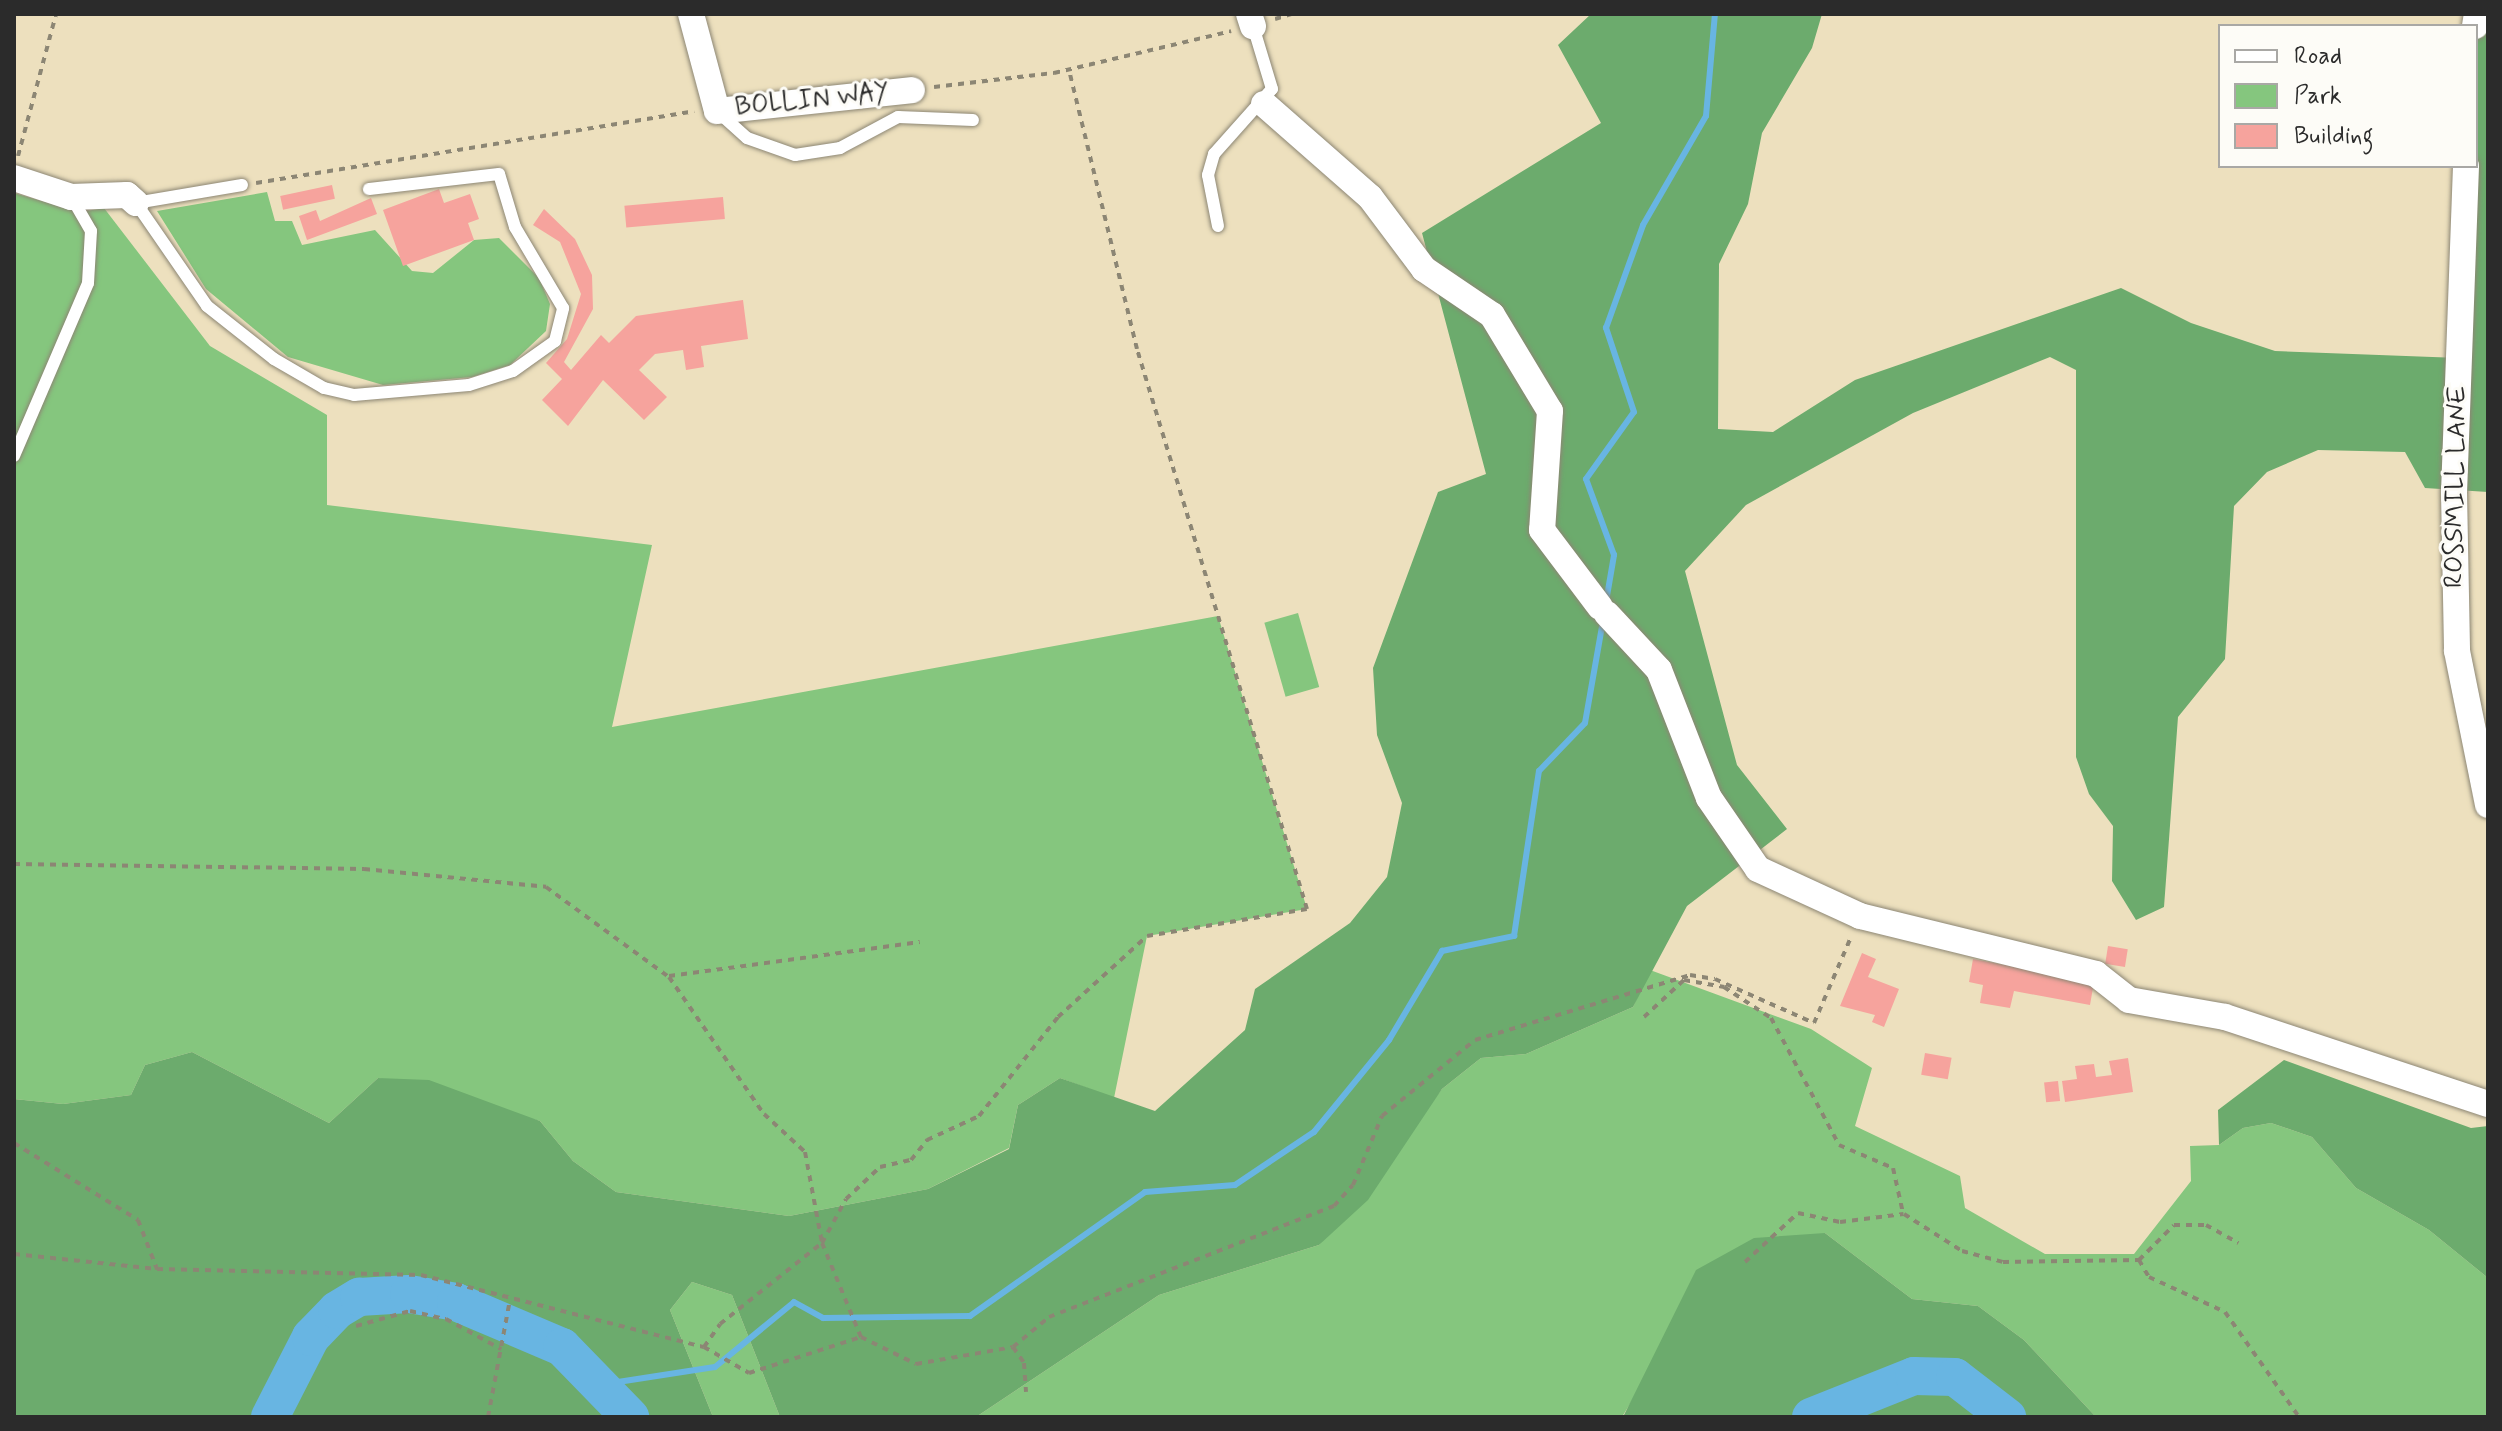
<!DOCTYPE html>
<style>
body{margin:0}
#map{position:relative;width:2502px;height:1431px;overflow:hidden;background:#ede0be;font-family:Mynerve,sans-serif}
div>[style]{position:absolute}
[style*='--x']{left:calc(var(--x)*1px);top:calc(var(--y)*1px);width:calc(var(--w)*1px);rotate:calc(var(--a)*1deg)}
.green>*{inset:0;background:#85c67e;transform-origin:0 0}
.forest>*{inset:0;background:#6cab6d}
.stream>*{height:6px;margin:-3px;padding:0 3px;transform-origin:3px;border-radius:3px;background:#68b5e2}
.river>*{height:38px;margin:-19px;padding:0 19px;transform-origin:19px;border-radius:19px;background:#68b5e2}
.building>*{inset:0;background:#f6a39d;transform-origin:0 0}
.path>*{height:4px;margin-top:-2px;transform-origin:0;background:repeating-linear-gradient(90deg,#8c8674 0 6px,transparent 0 12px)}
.roads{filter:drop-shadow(0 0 2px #8c8674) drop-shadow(0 0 2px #8c8674)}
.lane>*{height:12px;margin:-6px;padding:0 6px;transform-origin:6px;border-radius:6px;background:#fff}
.street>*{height:26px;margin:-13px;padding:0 13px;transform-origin:13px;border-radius:13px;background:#fff}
span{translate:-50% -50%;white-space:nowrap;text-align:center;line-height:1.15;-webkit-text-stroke:6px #fdfcf7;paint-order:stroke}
.street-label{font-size:26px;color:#2b2b2b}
.frame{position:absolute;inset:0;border:16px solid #2b2b2b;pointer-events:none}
.legend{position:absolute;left:2218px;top:24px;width:260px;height:144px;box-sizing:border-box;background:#fdfcf7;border:2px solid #a9a8a5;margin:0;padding:10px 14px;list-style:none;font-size:24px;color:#2b2b2b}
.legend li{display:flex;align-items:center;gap:16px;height:40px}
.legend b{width:40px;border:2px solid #a9a8a5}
</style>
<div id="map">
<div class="green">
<i style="clip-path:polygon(267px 192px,275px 221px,292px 221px,302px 245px,375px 230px,412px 271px,433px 273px,474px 240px,499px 238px,539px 278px,550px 304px,546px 331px,510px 365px,472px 377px,383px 385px,288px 357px,206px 289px,157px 211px)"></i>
<i style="clip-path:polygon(14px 193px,80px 212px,104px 208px,210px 346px,327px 415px,327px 505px,652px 545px,612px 727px,1218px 616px,1307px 909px,1147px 936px,1114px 1098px,1060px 1078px,1018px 1105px,1009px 1148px,928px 1189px,789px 1216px,616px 1192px,573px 1161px,540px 1121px,378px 1078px,329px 1123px,192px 1052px,145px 1065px,131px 1095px,63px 1104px,14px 1099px)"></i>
<i style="left:1298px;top:613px;width:77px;height:35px;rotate:74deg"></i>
<i style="clip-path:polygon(1650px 970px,1811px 1029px,1872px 1068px,1855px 1126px,1960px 1176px,1965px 1208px,2045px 1254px,2134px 1254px,2191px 1181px,2190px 1146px,2219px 1145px,2243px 1128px,2271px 1123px,2312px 1137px,2356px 1188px,2429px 1230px,2488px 1278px,2488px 1417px,2096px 1417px,2024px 1340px,1978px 1306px,1912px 1299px,1825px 1233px,1648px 1374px,1622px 1417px,976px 1417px,1159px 1295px,1319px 1245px,1442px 1089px,1481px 1058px,1526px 1054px,1633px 1007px)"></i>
<i style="clip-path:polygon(692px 1282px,732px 1295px,780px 1417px,713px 1417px,670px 1310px)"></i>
</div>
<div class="forest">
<i style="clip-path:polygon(1591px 14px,1822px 14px,1812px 48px,1762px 133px,1748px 204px,1719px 264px,1718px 429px,1773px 432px,1855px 380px,2121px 288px,2191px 323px,2275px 351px,2459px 358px,2476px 166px,2476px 26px,2488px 14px,2488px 492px,2425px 488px,2405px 452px,2318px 450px,2267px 472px,2234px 506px,2225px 659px,2178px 717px,2164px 907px,2136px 920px,2112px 881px,2113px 826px,2089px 794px,2076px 757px,2076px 370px,2050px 357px,1913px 413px,1746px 505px,1685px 571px,1737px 765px,1787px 829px,1687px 906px,1633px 1007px,1526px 1054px,1481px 1058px,1442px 1089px,1368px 1200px,1319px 1245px,1159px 1295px,976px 1417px,780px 1417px,732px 1295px,692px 1282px,670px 1310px,713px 1417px,14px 1417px,14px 1099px,63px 1104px,131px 1095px,145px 1065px,192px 1052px,329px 1123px,378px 1078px,429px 1080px,540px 1121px,573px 1161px,616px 1192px,789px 1216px,928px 1189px,1009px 1149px,1018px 1105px,1060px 1078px,1155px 1111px,1245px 1030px,1255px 989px,1350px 923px,1387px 877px,1402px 803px,1377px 735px,1373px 668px,1438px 492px,1486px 474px,1422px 233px,1601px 123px,1558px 45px)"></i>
<i style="clip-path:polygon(2284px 1060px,2471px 1128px,2488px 1126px,2488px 1278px,2429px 1230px,2356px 1188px,2312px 1137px,2271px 1123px,2243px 1128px,2219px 1145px,2218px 1110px)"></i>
<i style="clip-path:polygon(1825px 1233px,1912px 1299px,1978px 1306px,2024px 1340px,2096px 1417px,1623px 1417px,1696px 1270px,1754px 1238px)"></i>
</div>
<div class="stream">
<i style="--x:1606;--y:602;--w:48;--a:-80.3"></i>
<i style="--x:1614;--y:555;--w:81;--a:-110.2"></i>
<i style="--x:1586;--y:479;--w:82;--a:-54.4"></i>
<i style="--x:1634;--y:412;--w:89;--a:-108.4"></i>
<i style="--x:1606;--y:328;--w:109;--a:-70.2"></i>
<i style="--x:1643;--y:225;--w:126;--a:-60"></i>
<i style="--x:1706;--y:116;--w:102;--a:-85"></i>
<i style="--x:605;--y:1384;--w:111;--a:-8.8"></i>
<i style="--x:715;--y:1367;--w:102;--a:-39.4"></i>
<i style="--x:794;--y:1302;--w:33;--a:29"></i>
<i style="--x:823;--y:1318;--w:147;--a:-0.8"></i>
<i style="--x:970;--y:1316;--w:214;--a:-35.3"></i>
<i style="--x:1145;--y:1192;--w:90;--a:-4.4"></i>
<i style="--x:1235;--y:1185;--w:95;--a:-33.9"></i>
<i style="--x:1314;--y:1132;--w:119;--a:-50.8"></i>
<i style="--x:1389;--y:1040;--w:104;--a:-59.2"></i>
<i style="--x:1442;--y:951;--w:74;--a:-11.8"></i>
<i style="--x:1514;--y:936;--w:167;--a:-81.4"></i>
<i style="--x:1539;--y:771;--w:66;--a:-46.2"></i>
<i style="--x:1585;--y:723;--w:104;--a:-80"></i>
</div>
<div class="river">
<i style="--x:270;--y:1417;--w:90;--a:-62.9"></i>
<i style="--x:311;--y:1337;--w:37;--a:-46"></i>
<i style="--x:337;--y:1310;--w:26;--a:-31"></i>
<i style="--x:359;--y:1297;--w:50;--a:-3.4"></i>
<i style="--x:409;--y:1294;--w:48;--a:9.7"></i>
<i style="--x:456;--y:1302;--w:115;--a:23"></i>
<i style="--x:562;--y:1347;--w:98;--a:45.8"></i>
<i style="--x:1811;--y:1417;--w:111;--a:-21.7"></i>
<i style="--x:1914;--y:1376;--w:41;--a:1.4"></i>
<i style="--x:1955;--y:1377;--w:66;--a:37.6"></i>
</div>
<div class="building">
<i style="left:332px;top:185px;width:14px;height:53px;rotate:78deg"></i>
<i style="clip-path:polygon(439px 189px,444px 203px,470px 194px,479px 219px,468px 223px,474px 240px,403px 266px,383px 210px)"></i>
<i style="left:723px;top:197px;width:22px;height:99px;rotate:85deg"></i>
<i style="clip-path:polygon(371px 198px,377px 214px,307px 240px,299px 216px,316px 210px,320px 221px)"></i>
<i style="clip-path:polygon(544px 209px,575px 239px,592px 275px,593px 309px,564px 362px,571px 370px,601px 335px,609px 343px,636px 316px,743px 300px,748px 339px,701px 346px,704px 367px,686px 370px,683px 350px,655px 354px,639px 370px,667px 397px,644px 420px,603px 380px,568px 426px,542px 400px,562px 379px,546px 363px,567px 339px,581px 294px,560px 242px,533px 225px)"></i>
<i style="left:2108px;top:946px;width:20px;height:18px;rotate:9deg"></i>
<i style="clip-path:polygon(1862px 953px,1876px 959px,1868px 977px,1899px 989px,1884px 1027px,1872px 1022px,1875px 1015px,1840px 1006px)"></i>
<i style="clip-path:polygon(1973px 959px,2094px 982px,2090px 1005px,2014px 991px,2010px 1008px,1980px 1003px,1983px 985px,1969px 982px)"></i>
<i style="left:1925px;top:1053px;width:27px;height:22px;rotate:10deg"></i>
<i style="clip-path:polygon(2128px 1058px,2133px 1092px,2065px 1102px,2062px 1081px,2077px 1079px,2075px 1066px,2094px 1064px,2096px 1077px,2112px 1075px,2109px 1061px)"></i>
<i style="left:2058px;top:1081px;width:20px;height:14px;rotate:84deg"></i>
</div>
<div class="path">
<i style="--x:1275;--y:19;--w:17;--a:-17"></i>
<i style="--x:934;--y:87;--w:121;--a:-6.7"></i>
<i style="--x:1054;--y:73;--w:182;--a:-13.3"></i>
<i style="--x:18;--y:156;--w:147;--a:-75"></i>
<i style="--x:256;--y:183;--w:444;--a:-9.3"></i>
<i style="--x:14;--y:864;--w:350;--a:0.8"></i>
<i style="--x:364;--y:869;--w:183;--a:5.6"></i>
<i style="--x:546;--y:887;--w:152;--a:36.2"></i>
<i style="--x:669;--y:977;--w:167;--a:55.3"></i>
<i style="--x:764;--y:1114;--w:56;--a:42.8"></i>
<i style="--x:805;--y:1152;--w:93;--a:79.4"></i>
<i style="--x:822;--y:1243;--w:102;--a:67.5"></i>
<i style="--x:669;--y:976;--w:253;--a:-7.7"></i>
<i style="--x:1684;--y:980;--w:41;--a:9.9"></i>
<i style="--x:1724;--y:987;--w:56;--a:33.4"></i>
<i style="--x:1771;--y:1018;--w:144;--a:61.8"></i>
<i style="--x:1839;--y:1145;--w:59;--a:23.1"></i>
<i style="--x:1893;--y:1168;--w:46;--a:77.5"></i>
<i style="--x:1644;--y:1017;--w:57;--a:-42.9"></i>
<i style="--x:14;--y:1143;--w:146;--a:31.8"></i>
<i style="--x:138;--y:1220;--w:53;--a:68.8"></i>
<i style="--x:157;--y:1269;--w:264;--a:1.3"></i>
<i style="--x:421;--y:1275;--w:292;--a:14.3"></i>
<i style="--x:704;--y:1347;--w:52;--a:30"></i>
<i style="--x:749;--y:1373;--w:118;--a:-17.8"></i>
<i style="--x:861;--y:1337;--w:61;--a:26.1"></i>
<i style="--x:916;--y:1364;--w:98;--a:-9.9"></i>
<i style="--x:1013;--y:1347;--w:47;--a:-39.8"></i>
<i style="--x:1049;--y:1317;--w:306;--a:-21.3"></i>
<i style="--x:1334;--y:1206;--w:28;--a:-48"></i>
<i style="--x:1353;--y:1185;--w:75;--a:-67.2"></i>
<i style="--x:1382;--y:1116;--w:120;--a:-39.3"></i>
<i style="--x:1475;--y:1040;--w:225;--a:-16.8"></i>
<i style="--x:1690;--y:975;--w:25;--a:9"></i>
<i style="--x:1715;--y:979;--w:108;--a:24"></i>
<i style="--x:1814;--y:1023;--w:94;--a:-66.7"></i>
<i style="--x:14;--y:1254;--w:144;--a:6"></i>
<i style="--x:2139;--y:1260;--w:49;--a:-45"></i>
<i style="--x:2174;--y:1225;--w:32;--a:0"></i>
<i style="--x:2206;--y:1225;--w:37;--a:29"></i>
<i style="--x:1745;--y:1262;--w:72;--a:-42.8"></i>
<i style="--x:1798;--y:1213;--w:43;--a:12.1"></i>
<i style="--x:1840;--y:1222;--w:64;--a:-7.1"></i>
<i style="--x:1904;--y:1214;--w:69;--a:32.5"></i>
<i style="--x:1962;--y:1251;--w:42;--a:15"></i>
<i style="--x:2003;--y:1262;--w:136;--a:-0.8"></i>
<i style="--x:2139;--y:1260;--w:20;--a:60"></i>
<i style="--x:2149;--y:1277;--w:84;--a:24.7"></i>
<i style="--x:2225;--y:1312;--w:128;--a:54.8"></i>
<i style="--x:356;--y:1326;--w:56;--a:-15.5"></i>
<i style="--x:410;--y:1311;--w:37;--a:13"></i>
<i style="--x:446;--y:1319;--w:63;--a:28.6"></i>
<i style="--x:704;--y:1347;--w:28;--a:-55"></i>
<i style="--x:720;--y:1324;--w:130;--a:-38.5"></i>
<i style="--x:822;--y:1243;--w:50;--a:-61.4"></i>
<i style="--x:846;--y:1199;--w:47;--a:-43.3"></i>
<i style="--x:880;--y:1167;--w:32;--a:-13"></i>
<i style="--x:911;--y:1160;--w:26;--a:-51"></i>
<i style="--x:927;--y:1140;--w:57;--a:-24.8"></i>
<i style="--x:979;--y:1116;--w:127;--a:-51.4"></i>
<i style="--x:1058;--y:1017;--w:120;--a:-42.3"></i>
<i style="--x:1147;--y:936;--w:162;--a:-9.6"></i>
<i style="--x:1307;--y:909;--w:585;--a:-106.89"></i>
<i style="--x:1137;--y:349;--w:286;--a:-103.7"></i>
<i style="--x:1013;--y:1347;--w:19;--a:55"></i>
<i style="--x:1024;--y:1363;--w:29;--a:86"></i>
<i style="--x:488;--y:1417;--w:120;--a:-79.4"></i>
</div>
<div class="roads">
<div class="lane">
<i style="--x:717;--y:111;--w:40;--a:42"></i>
<i style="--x:747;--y:138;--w:51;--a:19.5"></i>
<i style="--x:795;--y:155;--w:46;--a:-8.8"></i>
<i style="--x:840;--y:148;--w:66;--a:-28.1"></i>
<i style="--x:898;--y:117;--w:75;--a:2.3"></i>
<i style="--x:242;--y:185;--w:108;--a:170.4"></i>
<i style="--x:136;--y:203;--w:125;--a:55.4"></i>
<i style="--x:207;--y:306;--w:85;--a:38.3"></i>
<i style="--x:274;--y:359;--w:58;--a:30.1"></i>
<i style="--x:324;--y:388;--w:31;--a:13"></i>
<i style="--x:354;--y:395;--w:115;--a:-5"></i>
<i style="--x:469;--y:385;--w:46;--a:-17.7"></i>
<i style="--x:513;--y:371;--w:52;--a:-35.5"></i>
<i style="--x:555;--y:341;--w:34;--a:-76"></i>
<i style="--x:563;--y:308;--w:94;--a:-120.7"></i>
<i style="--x:515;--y:227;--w:55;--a:-106.8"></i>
<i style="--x:499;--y:174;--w:131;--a:173.4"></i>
<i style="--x:1218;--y:226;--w:52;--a:-101.1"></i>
<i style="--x:1208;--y:175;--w:22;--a:-74"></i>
<i style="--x:1214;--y:154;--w:87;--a:-48.3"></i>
<i style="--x:1272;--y:89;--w:66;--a:-106.8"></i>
<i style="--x:14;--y:456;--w:188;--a:-66.8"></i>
<i style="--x:88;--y:283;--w:52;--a:-86.7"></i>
<i style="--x:91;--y:231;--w:39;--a:-120"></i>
</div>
<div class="street">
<i style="--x:691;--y:14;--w:100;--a:75"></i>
<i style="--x:717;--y:111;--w:196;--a:-6.1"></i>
<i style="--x:1249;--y:14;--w:13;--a:72"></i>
<i style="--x:2475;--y:26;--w:12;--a:-81"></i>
<i style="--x:1264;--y:104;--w:141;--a:41.3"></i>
<i style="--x:1370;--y:197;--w:90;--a:53.1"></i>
<i style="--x:1424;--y:269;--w:82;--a:34.1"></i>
<i style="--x:1492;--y:315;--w:112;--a:58.9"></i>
<i style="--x:1550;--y:411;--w:119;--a:93.8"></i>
<i style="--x:1542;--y:530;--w:96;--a:53"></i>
<i style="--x:2466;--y:166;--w:326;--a:92.1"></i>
<i style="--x:2454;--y:492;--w:159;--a:88.9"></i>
<i style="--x:2457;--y:651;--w:157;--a:78.6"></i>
<i style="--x:14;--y:178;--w:60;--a:18.4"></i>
<i style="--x:71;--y:197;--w:56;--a:-2"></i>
<i style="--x:127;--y:195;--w:12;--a:42"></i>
<i style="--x:1607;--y:614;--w:76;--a:47.1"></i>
<i style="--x:1659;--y:670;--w:137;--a:68.7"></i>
<i style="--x:1709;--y:798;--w:86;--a:55.4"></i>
<i style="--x:1758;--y:869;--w:112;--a:24.7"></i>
<i style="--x:1860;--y:916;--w:243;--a:13.8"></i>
<i style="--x:2096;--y:974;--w:42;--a:38.2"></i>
<i style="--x:2129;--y:1000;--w:97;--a:10"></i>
<i style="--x:2225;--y:1017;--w:277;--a:18.3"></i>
</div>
</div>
<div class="street-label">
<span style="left:812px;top:101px;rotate:-6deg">BOLLIN WAY</span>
<span style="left:2457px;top:487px;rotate:-89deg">ROSSMILL LANE</span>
</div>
<div class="frame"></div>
<ul class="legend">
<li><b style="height:10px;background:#fff"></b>Road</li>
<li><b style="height:22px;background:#85c67e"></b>Park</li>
<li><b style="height:22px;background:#f6a39d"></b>Building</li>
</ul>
</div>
